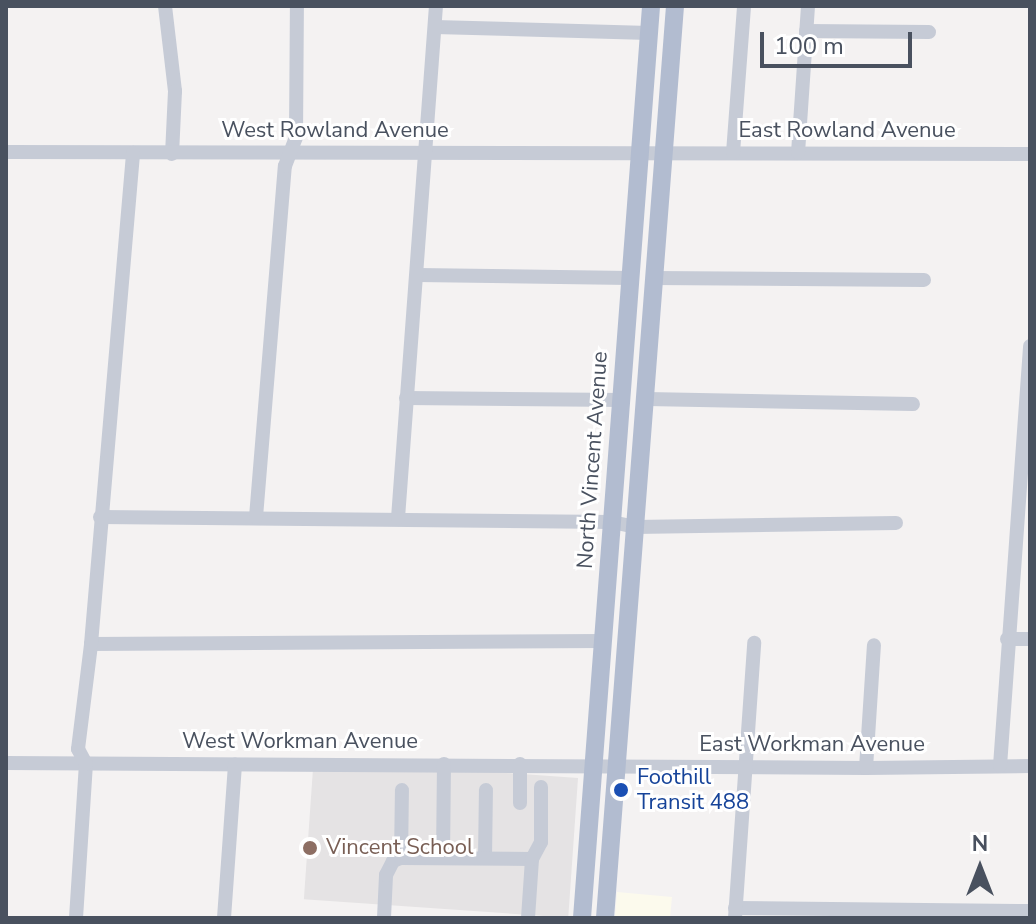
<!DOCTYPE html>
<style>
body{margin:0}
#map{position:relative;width:1036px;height:924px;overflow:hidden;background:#f4f2f2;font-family:"Nunito Sans",sans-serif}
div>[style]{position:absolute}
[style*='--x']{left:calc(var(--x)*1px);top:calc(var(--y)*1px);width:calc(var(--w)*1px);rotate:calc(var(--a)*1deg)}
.commercial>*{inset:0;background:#fcfaed}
.education>*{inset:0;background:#e5e3e4;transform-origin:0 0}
.minor>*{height:14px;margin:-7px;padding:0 7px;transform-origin:7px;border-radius:7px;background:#c6cbd6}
.major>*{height:18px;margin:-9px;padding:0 9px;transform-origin:9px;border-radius:9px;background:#b2bcd0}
.dots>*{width:22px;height:22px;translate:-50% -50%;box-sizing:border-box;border:4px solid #fff;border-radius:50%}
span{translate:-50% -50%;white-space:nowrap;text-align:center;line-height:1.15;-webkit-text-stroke:6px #fff;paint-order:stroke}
.street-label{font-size:22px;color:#49515f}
.transit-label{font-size:22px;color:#164399}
.left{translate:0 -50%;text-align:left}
.education-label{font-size:22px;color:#785e54}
.frame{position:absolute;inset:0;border:8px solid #49515f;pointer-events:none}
.north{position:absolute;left:940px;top:828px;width:80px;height:80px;-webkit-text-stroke:6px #fff;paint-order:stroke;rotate:0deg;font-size:22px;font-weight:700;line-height:32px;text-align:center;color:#49515f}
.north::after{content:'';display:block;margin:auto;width:28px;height:36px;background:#49515f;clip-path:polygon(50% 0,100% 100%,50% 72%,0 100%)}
.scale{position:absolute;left:760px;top:32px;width:152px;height:36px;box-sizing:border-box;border:4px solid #49515f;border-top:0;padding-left:10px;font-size:24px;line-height:28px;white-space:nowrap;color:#49515f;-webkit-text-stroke:6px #fff;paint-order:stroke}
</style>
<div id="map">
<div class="commercial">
<i style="clip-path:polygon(617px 892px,672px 897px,670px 918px,615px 918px)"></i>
</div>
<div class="education">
<i style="left:578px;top:778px;width:140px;height:265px;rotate:94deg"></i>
</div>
<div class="minor">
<i style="--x:165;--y:6;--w:86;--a:83.3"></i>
<i style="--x:175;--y:91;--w:63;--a:92.7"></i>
<i style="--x:435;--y:27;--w:214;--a:1.6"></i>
<i style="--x:806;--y:31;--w:123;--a:0.5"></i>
<i style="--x:6;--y:152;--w:1024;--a:0.11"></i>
<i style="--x:733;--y:153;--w:147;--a:-85.7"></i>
<i style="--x:798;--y:153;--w:147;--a:-86.1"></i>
<i style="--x:418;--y:275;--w:211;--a:0.8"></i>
<i style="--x:654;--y:278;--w:270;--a:0.4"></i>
<i style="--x:406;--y:398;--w:217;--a:0.5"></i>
<i style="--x:647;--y:399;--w:266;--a:1.1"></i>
<i style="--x:100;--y:517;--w:512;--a:0.56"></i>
<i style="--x:612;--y:522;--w:24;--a:12"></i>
<i style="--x:635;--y:527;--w:261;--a:-0.9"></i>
<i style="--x:256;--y:517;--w:352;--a:-85.3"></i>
<i style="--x:285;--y:166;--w:31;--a:-69"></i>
<i style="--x:296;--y:137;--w:131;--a:-89.6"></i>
<i style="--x:398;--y:518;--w:513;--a:-85.76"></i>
<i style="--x:1007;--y:639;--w:23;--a:0"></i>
<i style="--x:91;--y:644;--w:511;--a:-0.34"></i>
<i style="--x:6;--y:763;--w:860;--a:0.33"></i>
<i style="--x:866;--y:768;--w:164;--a:-0.7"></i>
<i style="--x:1000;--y:766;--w:421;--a:-85.9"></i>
<i style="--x:866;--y:768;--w:123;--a:-86.3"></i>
<i style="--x:520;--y:803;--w:39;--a:-90"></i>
<i style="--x:401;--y:858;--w:68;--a:-89.2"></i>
<i style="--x:443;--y:858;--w:94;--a:-89.4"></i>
<i style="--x:485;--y:858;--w:68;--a:-89.2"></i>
<i style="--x:735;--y:908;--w:295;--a:0.6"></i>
<i style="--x:76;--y:918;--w:154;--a:-86.3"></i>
<i style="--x:86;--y:764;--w:17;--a:-118"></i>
<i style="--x:78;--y:749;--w:106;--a:-82.9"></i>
<i style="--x:91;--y:644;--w:493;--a:-85.1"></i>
<i style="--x:224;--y:918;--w:154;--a:-85.9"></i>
<i style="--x:384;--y:918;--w:43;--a:-87.3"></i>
<i style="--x:386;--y:875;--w:16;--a:-63"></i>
<i style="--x:393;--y:861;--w:9;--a:-21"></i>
<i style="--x:401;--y:858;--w:131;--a:0.4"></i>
<i style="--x:528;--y:918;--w:59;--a:-86.1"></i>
<i style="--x:532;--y:859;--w:19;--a:-62"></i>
<i style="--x:541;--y:842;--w:55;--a:-90"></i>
<i style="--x:735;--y:918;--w:276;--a:-86"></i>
</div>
<div class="major">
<i style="--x:582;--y:918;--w:915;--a:-85.67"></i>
<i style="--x:605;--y:918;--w:915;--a:-85.61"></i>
</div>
<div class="dots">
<i style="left:621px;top:790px;background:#1a4fb4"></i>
<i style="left:310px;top:848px;background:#8d6e63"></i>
</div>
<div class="street-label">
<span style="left:335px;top:131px">West Rowland Avenue</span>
<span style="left:847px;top:131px">East Rowland Avenue</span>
<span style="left:593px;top:460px;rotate:-86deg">North Vincent Avenue</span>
<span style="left:300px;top:742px">West Workman Avenue</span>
<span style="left:812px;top:745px">East Workman Avenue</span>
</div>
<div class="transit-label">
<span class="left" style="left:637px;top:790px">Foothill<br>Transit 488</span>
</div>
<div class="education-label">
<span class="left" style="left:326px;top:848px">Vincent School</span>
</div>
<div class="frame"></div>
<div class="north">N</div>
<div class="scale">100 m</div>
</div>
